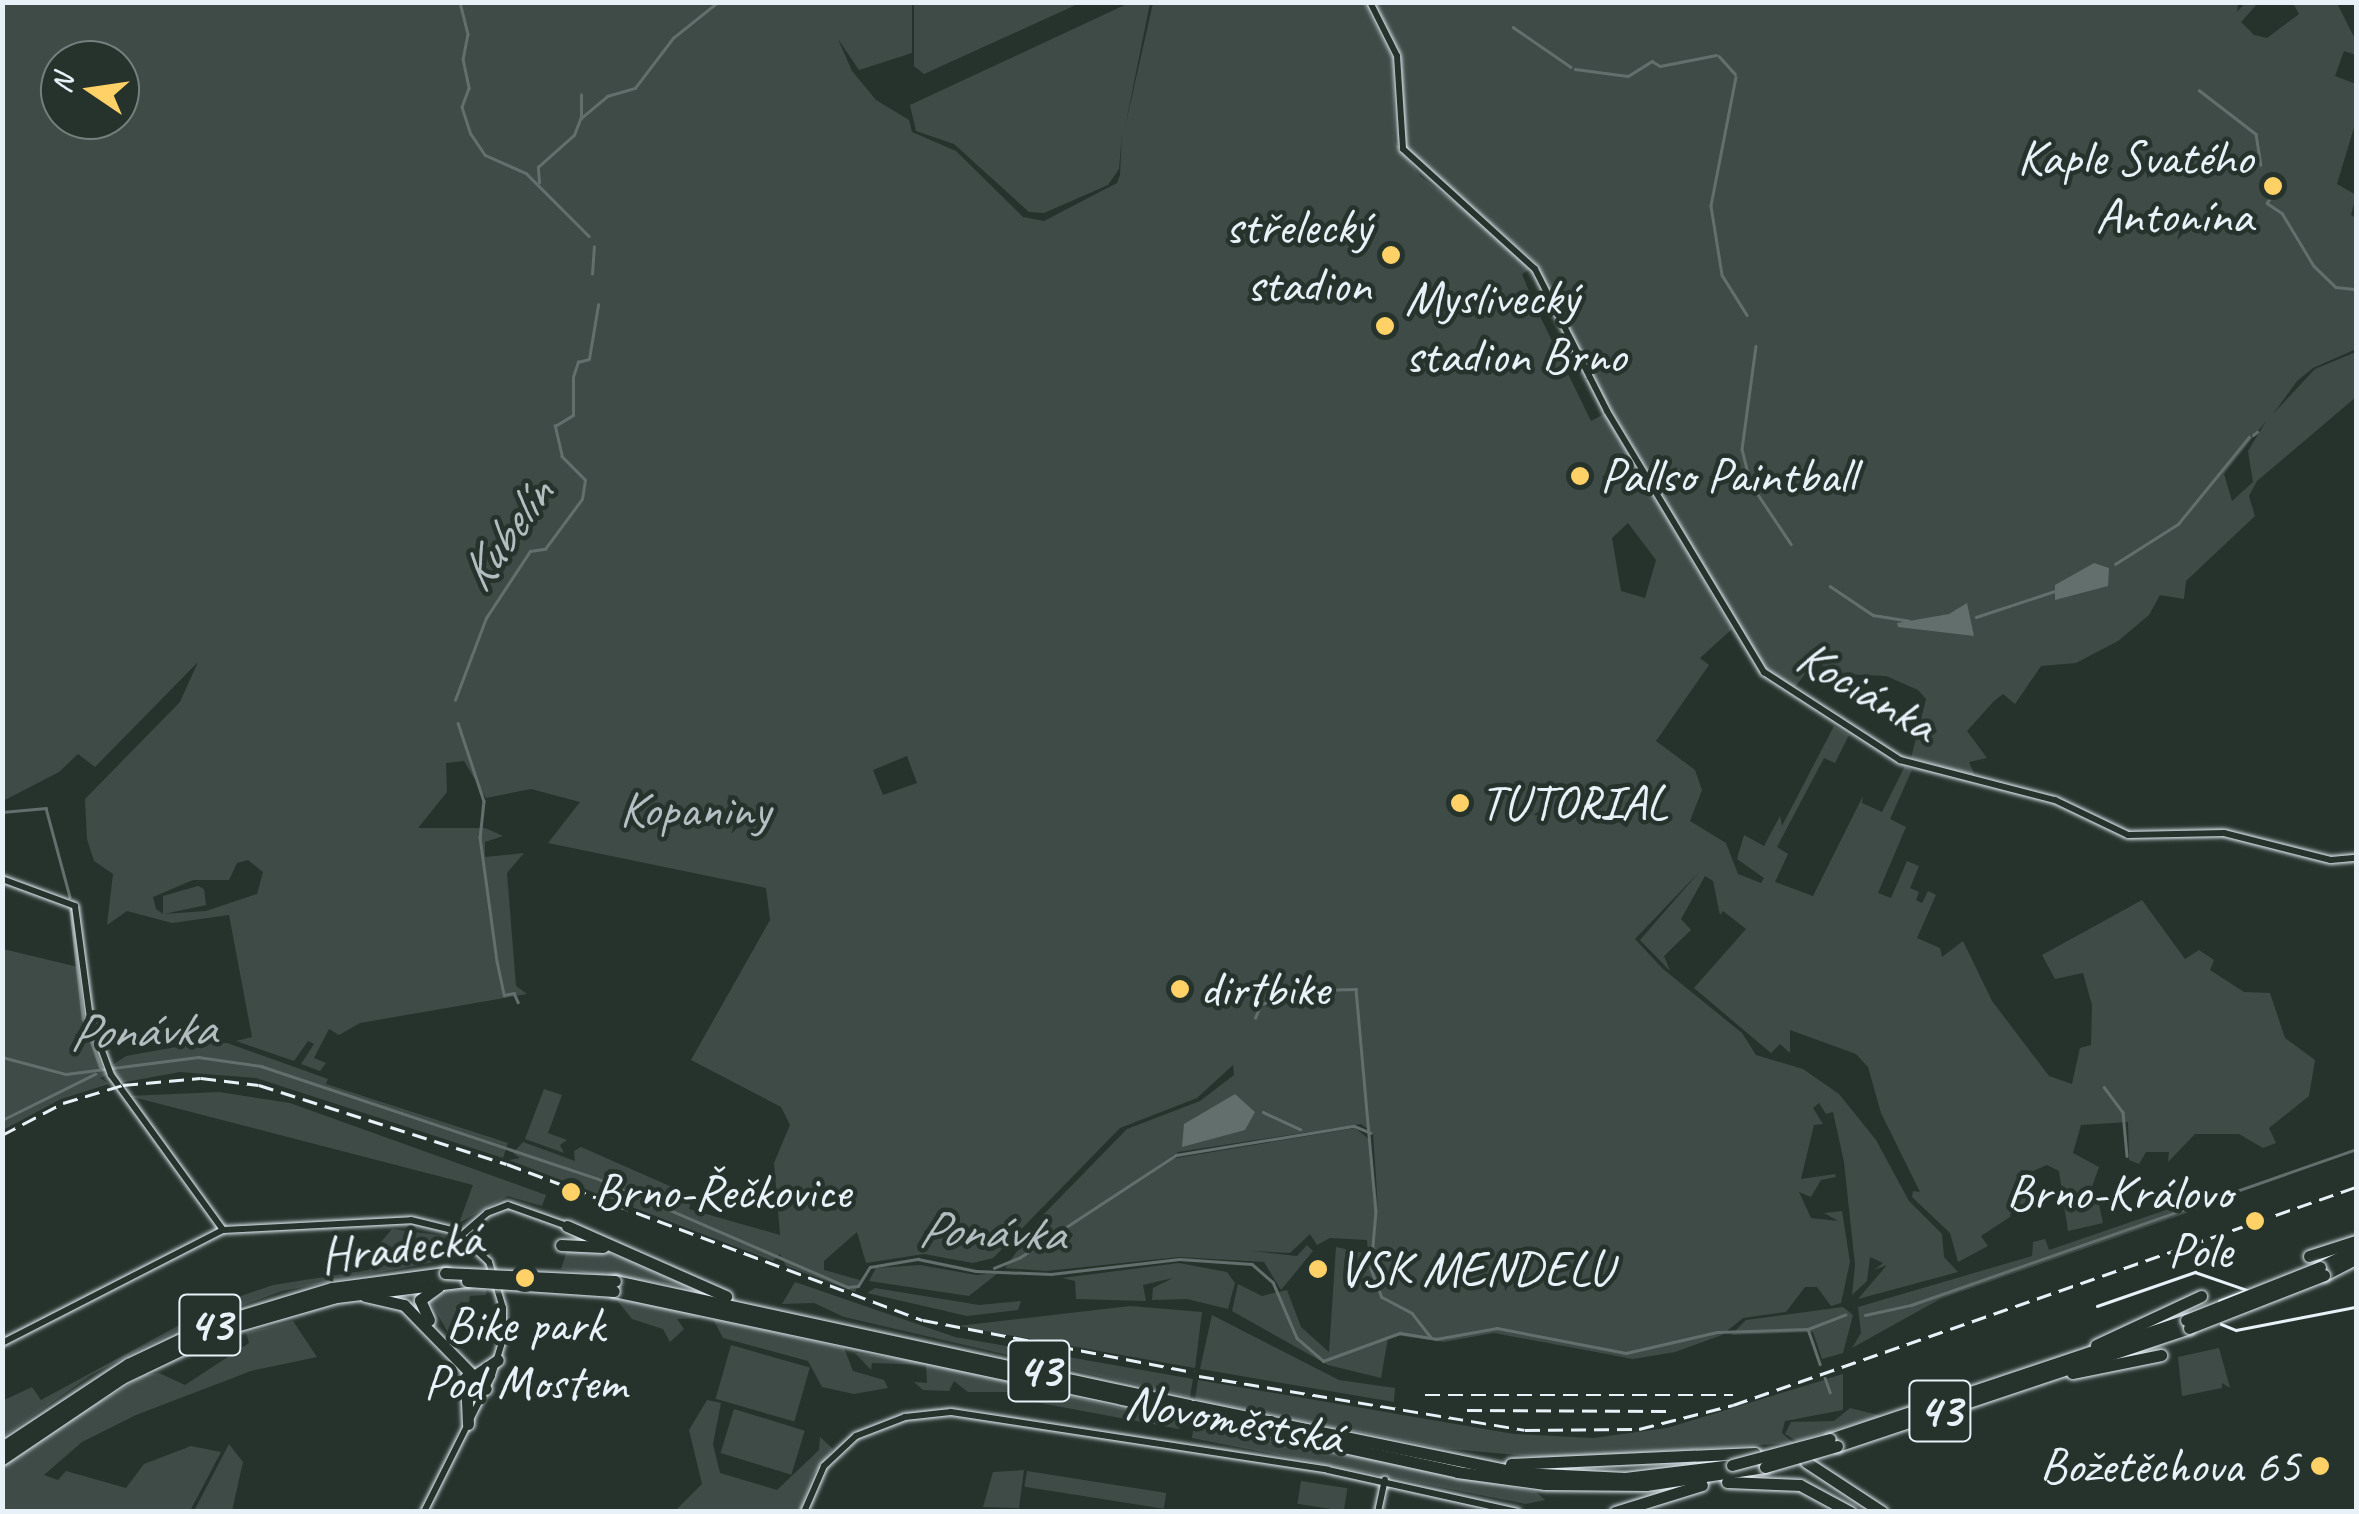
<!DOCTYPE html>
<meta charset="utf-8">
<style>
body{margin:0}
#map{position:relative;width:2359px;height:1514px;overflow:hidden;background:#26332d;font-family:Caveat,sans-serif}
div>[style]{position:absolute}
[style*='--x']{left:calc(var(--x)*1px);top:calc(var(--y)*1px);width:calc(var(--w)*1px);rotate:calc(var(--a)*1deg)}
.green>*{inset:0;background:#3e4b47;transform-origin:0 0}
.water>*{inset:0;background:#636f6d}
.stream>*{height:2.5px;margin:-1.25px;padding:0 1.25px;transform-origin:1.25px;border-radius:1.25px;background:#636f6d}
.roads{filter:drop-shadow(0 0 2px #e8f1f8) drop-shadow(0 0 2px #e8f1f8)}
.minor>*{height:6px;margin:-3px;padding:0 3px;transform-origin:3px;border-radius:3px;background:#26332d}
.highway>*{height:11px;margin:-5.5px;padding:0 5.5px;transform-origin:5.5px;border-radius:5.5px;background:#26332d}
.tram>*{height:2.5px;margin:-1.25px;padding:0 1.25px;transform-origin:1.25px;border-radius:1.25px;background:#e8f1f8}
.rail>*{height:2.5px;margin-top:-1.25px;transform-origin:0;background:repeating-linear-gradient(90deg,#e8f1f8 0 15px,transparent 0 23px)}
.bridges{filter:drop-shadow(0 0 2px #e8f1f8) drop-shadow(0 0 2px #e8f1f8)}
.highway-bridge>*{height:11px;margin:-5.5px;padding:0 5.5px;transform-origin:5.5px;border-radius:5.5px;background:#26332d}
.dots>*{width:28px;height:28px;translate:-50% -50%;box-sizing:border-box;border:5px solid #26332d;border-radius:50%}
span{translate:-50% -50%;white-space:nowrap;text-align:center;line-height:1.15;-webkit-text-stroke:9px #26332d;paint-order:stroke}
.shield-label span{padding:2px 8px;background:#26332d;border:2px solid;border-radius:8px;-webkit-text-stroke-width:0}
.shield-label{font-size:48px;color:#e8f1f8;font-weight:700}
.poi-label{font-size:50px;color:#e8f1f8}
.right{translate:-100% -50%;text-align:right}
.left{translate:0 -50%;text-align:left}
.street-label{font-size:50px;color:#e8f1f8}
.park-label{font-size:50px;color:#b5bfc3}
.water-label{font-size:52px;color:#b3bdc0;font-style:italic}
.frame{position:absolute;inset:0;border:5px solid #e8f1f8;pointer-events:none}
.north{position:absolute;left:40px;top:40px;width:100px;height:100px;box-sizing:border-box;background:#26332d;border:2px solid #747f7e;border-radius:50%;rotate:283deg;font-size:28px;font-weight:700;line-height:40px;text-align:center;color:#e8f1f8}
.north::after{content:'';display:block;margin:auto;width:35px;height:45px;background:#ffd166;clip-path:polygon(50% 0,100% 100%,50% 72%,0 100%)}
</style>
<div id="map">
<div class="green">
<i style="clip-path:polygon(evenodd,2259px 2px,2241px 22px,2254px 35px,2267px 38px,2299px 14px,2293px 3px,2337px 3px,2356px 41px,2356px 55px,2344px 51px,2335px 76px,2356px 84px,2355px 124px,2337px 184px,2356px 195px,2351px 215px,2356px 218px,2356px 349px,2313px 368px,2297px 381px,2273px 414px,2315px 369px,2356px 352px,2356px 397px,2257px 481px,2249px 496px,2255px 516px,2186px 581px,2184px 599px,2160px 595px,2149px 615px,2118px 641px,2076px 663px,2041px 666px,2015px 704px,2003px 694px,1994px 701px,1967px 731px,1987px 758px,1969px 762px,1975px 776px,1911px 758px,1926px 699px,1918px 690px,1886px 676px,1841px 674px,1815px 662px,1794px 688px,1764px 667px,1604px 397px,1536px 263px,1406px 148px,1401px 55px,1375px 3px,2238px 3px,2237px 12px,2245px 3px,2259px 2px,2266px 421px,2248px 451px,2253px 482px,2232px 501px,2224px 474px,2266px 421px)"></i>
<i style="clip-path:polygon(evenodd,3px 3px,912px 3px,912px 53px,859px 70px,838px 39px,852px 71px,876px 100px,909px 120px,912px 132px,956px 151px,1023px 217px,1044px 221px,1117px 183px,1120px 175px,1122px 133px,1119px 169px,1108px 185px,1044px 213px,1029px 212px,954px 144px,916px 131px,910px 105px,1129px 3px,1150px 3px,1125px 127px,1153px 3px,1364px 3px,1393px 59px,1395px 142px,1421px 177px,1493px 231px,1530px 269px,1522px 274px,1534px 304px,1591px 421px,1604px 414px,1732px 629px,1700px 658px,1709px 665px,1656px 741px,1695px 770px,1702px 790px,1690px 821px,1726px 843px,1738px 874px,1761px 883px,1764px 878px,1737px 859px,1744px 835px,1764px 846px,1780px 816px,1782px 826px,1834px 726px,1849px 735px,1835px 763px,1824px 758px,1777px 847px,1788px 854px,1775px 882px,1813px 896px,1863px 796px,1862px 803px,1882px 812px,1905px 766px,1912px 770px,1890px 819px,1906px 827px,1878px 893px,1891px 898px,1907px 861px,1919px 866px,1910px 888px,1919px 892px,1916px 900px,1922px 903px,1928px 891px,1936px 895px,1917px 938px,1940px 948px,1942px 957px,1963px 941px,1992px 1001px,2049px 1076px,2072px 1084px,2080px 1048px,2091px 1045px,2092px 1005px,2083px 973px,2055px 979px,2042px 955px,2142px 900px,2185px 959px,2199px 950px,2214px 960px,2210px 970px,2244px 992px,2270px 993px,2285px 1038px,2315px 1060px,2309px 1096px,2269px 1128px,2276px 1143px,2263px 1148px,2239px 1134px,2195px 1134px,2168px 1162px,2169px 1152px,2146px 1152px,2139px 1164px,2129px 1160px,2128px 1122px,2081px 1125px,2073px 1153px,2099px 1167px,2090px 1192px,2096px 1191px,2103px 1223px,2068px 1231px,2059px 1171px,2047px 1165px,2031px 1172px,2025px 1204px,2012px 1205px,2010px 1217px,1981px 1236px,1988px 1246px,1958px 1262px,1950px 1233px,1912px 1197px,1913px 1191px,1920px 1192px,1881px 1113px,1868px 1067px,1856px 1054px,1790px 1030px,1790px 1053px,1780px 1044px,1771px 1053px,1694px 988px,1746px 929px,1723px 911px,1720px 915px,1713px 881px,1705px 876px,1681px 919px,1691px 930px,1664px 956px,1670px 971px,1640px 940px,1700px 871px,1635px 939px,1663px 969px,1742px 1033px,1756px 1055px,1803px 1069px,1839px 1094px,1876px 1140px,1909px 1201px,1942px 1234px,1944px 1257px,1958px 1272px,1858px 1299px,1887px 1265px,1874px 1270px,1883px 1263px,1870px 1257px,1867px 1281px,1852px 1295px,1855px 1265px,1844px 1162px,1833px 1112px,1826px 1114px,1819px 1103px,1813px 1108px,1823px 1124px,1814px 1125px,1801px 1179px,1835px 1174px,1836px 1177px,1821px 1180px,1811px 1197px,1799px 1192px,1811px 1218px,1838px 1221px,1824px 1213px,1842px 1211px,1850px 1262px,1841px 1303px,1831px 1306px,1817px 1287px,1805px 1287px,1786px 1312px,1743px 1318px,1722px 1335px,1675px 1352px,1633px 1359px,1494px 1333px,1444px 1342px,1395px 1335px,1388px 1338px,1381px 1378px,1328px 1365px,1232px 1311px,1238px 1284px,1262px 1296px,1287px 1290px,1301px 1327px,1329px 1352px,1336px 1247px,1368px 1254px,1367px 1240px,1330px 1238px,1317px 1245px,1310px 1234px,1290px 1253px,1252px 1251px,1297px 1256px,1307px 1245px,1313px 1251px,1281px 1290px,1264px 1262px,1179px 1257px,1046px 1271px,1005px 1268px,1042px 1216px,1127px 1129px,1200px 1101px,1234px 1075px,1233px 1065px,1197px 1098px,1120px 1128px,993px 1258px,973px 1263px,924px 1254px,866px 1263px,857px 1232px,824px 1261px,824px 1270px,860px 1280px,855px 1292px,786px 1266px,780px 1254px,773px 1261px,509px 1160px,520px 1158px,513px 1153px,523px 1142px,575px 1161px,574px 1151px,581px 1147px,681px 1191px,678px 1207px,684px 1192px,692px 1198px,689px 1209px,780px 1235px,774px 1163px,790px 1125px,781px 1107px,691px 1060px,770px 920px,766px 888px,548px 843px,580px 802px,531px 789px,486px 798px,464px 761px,446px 763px,447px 792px,418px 828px,485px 828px,503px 836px,485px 842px,485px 857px,524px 853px,507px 873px,516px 986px,527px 994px,360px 1023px,339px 1035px,329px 1029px,314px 1058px,326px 1063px,320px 1071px,301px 1064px,314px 1044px,308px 1041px,294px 1061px,236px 1041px,252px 1037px,229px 915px,172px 923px,127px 911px,107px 925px,113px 874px,94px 861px,87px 839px,85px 799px,180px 702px,198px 662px,95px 767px,78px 754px,59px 772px,3px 801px,3px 3px,60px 60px,120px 60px,120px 120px,60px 120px,60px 60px,3px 3px,1628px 523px,1656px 560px,1645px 598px,1621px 591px,1612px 538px,1628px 523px,3px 3px,907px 756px,917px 783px,883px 795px,873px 770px,907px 756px,3px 3px,248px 860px,263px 872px,257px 894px,206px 911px,164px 914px,206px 905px,204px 889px,198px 886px,163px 896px,163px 914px,156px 909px,153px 897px,193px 880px,229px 880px,237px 863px,248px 860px,3px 3px,1361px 1124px,1373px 1133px,1378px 1208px,1370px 1140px,1355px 1128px,1171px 1159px,1103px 1203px,1178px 1152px,1361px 1124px)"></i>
<i style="clip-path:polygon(914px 3px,914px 2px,1080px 3px,924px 74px,914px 66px)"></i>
<i style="clip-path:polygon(3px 949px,78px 967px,84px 1024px,106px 1075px,100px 1078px,109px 1084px,61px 1099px,3px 1130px)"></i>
<i style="clip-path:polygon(204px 1042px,227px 1043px,328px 1079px,326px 1084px,508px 1143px,503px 1158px,256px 1078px,180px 1072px,120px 1083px,111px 1066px,126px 1056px)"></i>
<i style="clip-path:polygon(544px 1089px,562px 1095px,548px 1133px,567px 1140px,560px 1145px,564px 1153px,525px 1139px)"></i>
<i style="clip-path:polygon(219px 1092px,290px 1103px,546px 1195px,542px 1206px,508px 1196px,459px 1223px,473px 1185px,129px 1096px)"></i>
<i style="clip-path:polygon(2195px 1200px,2198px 1209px,1940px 1299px,1852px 1348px,1861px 1333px,1858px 1307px,2032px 1256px,2033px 1242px,2045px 1239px,2049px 1250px)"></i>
<i style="clip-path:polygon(392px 1229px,445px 1236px,439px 1261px,282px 1291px,191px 1324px,91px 1375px,3px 1437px,4px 1400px,32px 1387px,41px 1400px,218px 1304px,273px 1285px,368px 1270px,388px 1258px,389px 1248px,381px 1242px)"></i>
<i style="clip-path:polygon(568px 1248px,599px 1249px,692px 1288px,561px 1269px)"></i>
<i style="clip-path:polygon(1179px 1263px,1227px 1272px,1235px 1283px,1228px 1309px,1187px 1299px,1152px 1300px,1153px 1288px,1173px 1278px,1143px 1285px,1146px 1301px,1076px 1299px,1075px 1281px,1062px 1278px)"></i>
<i style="clip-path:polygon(920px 1265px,976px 1275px,998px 1273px,969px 1296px,869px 1281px,876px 1268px)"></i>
<i style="clip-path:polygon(795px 1282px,955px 1337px,1193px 1379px,1190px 1397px,844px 1317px,814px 1303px,782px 1304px)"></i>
<i style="clip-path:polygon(486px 1288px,486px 1295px,470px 1296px,467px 1314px,450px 1336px,430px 1301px,446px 1289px)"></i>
<i style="clip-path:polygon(875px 1288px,979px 1305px,1021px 1301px,1018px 1310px,967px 1316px,867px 1293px)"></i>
<i style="clip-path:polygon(616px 1299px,684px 1309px,700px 1318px,677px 1319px,684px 1329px,670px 1342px,663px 1329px,632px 1319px)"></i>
<i style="clip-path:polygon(1130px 1306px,1202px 1312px,1195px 1368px,958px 1326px)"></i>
<i style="clip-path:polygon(1843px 1307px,1853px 1315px,1843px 1353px,1822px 1359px,1813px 1332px,1731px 1335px,1746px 1320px)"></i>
<i style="clip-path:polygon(1212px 1315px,1339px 1380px,1395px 1388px,1394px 1402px,1200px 1369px)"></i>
<i style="clip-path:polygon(713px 1319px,844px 1348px,853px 1371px,884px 1380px,888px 1388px,854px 1394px,822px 1387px,808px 1361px,723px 1338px)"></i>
<i style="clip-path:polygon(293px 1321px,317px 1357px,251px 1371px,136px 1415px,82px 1442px,44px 1475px,58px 1480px,66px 1471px,126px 1488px,144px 1464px,191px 1446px,221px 1452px,190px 1511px,3px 1512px,3px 1466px,26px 1446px,145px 1375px,159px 1373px,185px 1385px,249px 1343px,246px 1333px)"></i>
<i style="left:731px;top:1345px;width:82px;height:56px;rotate:16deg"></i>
<i style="clip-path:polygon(2219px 1348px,2230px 1388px,2222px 1383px,2222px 1388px,2182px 1396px,2178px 1357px)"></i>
<i style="clip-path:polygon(855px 1353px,926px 1362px,1183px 1423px,1179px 1429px,1019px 1399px,1009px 1392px,968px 1392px,954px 1381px,949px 1391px,923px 1390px,914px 1382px,927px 1383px,926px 1365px,872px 1363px,871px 1370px)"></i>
<i style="clip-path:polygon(1843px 1374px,1843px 1410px,1785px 1421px,1782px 1433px,1793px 1443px,1552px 1458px,1439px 1448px,1195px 1399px,1198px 1380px,1514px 1434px,1593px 1438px,1667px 1428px,1824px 1380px,1830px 1393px,1826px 1379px)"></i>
<i style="clip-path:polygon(707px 1400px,721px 1403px,713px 1444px,720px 1473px,777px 1490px,819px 1450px,820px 1437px,833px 1449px,813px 1475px,800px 1511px,675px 1511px,702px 1484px,689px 1430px)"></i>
<i style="clip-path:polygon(1850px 1408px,1882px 1416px,1797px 1441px,1785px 1434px,1791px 1422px,1834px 1421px)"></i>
<i style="left:734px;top:1409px;width:74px;height:46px;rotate:17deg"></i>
<i style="clip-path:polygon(1194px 1423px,1536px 1492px,1545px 1500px,1526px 1504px,1192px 1438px)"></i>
<i style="clip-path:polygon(229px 1444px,243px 1462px,232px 1511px,194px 1511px)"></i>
<i style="clip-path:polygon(1024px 1470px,1019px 1508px,983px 1507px,993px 1472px)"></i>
<i style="left:1027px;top:1471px;width:141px;height:16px;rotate:9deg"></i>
<i style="left:1301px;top:1481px;width:47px;height:23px;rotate:9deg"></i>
</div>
<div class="water">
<i style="clip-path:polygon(2094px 563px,2109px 568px,2108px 586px,2055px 600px,2055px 585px)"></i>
<i style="clip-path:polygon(1967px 603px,1974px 636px,1898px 627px,1897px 623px,1949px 614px)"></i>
<i style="clip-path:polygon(1235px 1094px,1255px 1112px,1245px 1130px,1182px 1147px,1184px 1124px)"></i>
</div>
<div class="stream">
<i style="--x:460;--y:2;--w:33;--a:76"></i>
<i style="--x:468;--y:34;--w:25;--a:101"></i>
<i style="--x:463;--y:59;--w:30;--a:78"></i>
<i style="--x:469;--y:88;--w:20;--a:110"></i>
<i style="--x:462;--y:107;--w:28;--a:72"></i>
<i style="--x:471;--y:134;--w:25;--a:56"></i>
<i style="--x:485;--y:155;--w:45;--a:23.7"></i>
<i style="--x:526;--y:173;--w:89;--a:45"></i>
<i style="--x:1513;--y:27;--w:70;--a:34.6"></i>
<i style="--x:1719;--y:56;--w:24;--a:48"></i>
<i style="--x:1575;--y:69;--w:53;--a:7.5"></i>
<i style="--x:1628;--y:76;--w:28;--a:-32"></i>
<i style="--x:1652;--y:61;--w:9;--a:32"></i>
<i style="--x:1660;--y:66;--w:57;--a:-11.1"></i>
<i style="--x:1736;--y:77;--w:131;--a:101"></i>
<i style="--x:1711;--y:206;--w:70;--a:80.9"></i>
<i style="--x:1722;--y:275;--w:47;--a:58"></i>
<i style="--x:2199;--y:90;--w:72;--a:37.7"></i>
<i style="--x:2256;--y:134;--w:31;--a:81"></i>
<i style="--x:581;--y:119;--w:24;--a:-90"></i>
<i style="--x:539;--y:183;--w:16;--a:-94"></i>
<i style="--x:538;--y:167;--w:48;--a:-41.6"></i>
<i style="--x:574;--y:135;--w:17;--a:-69"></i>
<i style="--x:580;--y:119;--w:35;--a:-40"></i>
<i style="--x:607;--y:96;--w:29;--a:-16"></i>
<i style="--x:635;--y:88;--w:63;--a:-52.8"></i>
<i style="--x:673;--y:38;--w:58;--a:-38.7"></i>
<i style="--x:2271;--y:198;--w:6;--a:129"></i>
<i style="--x:2267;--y:203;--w:18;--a:34"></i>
<i style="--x:2282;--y:213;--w:62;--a:58.9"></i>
<i style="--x:2314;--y:266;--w:30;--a:44"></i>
<i style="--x:2336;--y:287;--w:20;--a:6"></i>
<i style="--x:592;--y:274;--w:27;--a:-86"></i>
<i style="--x:1756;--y:346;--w:104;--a:97.7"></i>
<i style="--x:1742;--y:449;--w:36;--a:76"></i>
<i style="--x:1751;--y:484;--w:72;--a:56.3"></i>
<i style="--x:2253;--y:435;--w:5;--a:-37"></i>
<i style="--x:2115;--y:564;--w:75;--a:-32.4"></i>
<i style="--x:2178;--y:524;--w:112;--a:-50.8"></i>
<i style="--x:1830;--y:586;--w:52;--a:34"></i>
<i style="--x:1873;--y:615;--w:36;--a:9"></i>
<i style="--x:1976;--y:617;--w:83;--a:-18.2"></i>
<i style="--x:455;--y:700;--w:88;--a:-69.3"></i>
<i style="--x:486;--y:618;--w:80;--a:-56.7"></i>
<i style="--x:530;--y:551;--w:15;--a:-8"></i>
<i style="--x:545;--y:549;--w:62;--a:-53.5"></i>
<i style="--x:582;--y:499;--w:19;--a:-81"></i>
<i style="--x:585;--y:480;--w:33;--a:-135"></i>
<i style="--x:562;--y:457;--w:32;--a:-103"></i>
<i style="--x:555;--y:426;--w:21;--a:-31"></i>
<i style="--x:573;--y:415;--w:38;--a:-90"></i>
<i style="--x:573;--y:377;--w:16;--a:-72"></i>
<i style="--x:578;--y:362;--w:11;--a:-15"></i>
<i style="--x:589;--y:359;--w:55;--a:-80.5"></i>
<i style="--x:458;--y:723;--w:82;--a:71.6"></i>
<i style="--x:484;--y:801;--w:36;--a:96"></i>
<i style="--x:480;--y:837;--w:125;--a:82.2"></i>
<i style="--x:497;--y:961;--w:35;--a:78"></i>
<i style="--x:504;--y:995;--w:10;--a:-11"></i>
<i style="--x:514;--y:993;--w:10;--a:66"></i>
<i style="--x:2;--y:812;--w:44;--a:-5.2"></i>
<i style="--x:46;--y:808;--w:92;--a:74.9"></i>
<i style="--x:71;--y:910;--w:109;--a:83.7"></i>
<i style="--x:83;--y:1018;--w:54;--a:70.6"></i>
<i style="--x:1255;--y:1018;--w:15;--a:-67"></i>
<i style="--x:1261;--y:1004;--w:56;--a:-14.5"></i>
<i style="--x:1315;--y:990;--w:41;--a:-1.4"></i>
<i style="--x:1356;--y:989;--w:223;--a:84.9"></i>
<i style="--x:1376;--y:1211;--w:58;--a:94.9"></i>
<i style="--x:1371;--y:1269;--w:30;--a:69"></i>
<i style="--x:1382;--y:1297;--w:34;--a:28"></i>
<i style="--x:1412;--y:1313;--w:31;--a:52"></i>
<i style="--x:2;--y:1057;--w:66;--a:14.9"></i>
<i style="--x:66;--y:1074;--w:133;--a:-7.3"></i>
<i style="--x:198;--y:1057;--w:64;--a:8.1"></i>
<i style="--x:261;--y:1066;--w:353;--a:18.5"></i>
<i style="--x:596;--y:1178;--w:275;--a:23.4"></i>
<i style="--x:848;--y:1287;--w:10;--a:-6"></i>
<i style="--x:858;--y:1286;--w:22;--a:-58"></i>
<i style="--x:870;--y:1267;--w:49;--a:-9.5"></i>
<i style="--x:918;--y:1259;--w:59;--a:11.7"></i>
<i style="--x:976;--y:1271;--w:75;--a:2.3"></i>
<i style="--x:1051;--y:1274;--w:129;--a:-6.7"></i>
<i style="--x:1179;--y:1259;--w:73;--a:3.9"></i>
<i style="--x:1252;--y:1264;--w:28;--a:41"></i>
<i style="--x:1273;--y:1282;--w:61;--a:66.8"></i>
<i style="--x:1297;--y:1338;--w:35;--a:41"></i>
<i style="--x:1323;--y:1361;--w:82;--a:-20"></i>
<i style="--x:1400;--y:1333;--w:36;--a:9"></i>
<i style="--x:1436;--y:1339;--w:62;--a:-10.2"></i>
<i style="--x:1497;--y:1328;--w:131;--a:11"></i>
<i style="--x:1626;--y:1353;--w:93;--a:-13"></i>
<i style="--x:1717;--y:1332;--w:91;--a:-1.9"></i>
<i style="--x:1808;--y:1329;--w:40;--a:-21"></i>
<i style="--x:2104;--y:1087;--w:31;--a:53"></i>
<i style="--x:2123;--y:1112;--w:44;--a:84.8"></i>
<i style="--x:1263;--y:1112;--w:41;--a:24.7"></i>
<i style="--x:2;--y:1120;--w:104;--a:-26.3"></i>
<i style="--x:994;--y:1268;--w:27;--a:-22"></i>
<i style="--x:1019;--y:1258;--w:188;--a:-33.3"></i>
<i style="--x:1176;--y:1155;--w:180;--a:-9.3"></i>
<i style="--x:1354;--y:1126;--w:18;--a:22"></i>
<i style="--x:1865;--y:1315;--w:47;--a:-12.3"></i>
<i style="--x:1911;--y:1305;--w:472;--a:-19.3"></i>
<i style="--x:1808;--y:1329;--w:37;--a:71"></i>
<i style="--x:1825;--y:1378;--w:15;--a:70"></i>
</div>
<div class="roads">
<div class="minor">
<i style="--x:1370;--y:2;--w:60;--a:63.4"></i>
<i style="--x:1397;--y:56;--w:93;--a:86.3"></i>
<i style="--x:1403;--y:149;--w:178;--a:42.3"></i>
<i style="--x:1535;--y:269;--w:159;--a:63.1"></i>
<i style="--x:1607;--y:411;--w:305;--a:59"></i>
<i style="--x:1764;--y:672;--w:162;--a:32.9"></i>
<i style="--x:1900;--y:760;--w:160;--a:14.5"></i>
<i style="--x:2055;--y:800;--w:81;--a:25.6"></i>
<i style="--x:2128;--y:835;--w:96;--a:-1.2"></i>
<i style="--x:2224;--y:833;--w:110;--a:14.2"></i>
<i style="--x:2331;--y:860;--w:25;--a:-5"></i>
<i style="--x:2;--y:879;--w:78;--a:20.3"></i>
<i style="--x:75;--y:906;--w:113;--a:82.4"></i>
<i style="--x:90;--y:1018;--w:61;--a:69.8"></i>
<i style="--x:111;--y:1075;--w:191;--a:54.1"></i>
<i style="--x:463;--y:1234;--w:32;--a:-41"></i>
<i style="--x:487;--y:1213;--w:22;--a:-21"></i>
<i style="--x:508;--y:1205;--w:63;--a:19.6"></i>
<i style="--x:2;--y:1343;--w:248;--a:-27.1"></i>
<i style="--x:223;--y:1230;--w:188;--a:-3"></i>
<i style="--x:411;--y:1220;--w:46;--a:13.7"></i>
<i style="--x:456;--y:1231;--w:45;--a:43.2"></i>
<i style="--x:489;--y:1262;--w:48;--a:73.1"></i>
<i style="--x:503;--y:1308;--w:31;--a:90"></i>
<i style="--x:503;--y:1339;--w:39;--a:107"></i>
<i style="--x:492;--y:1376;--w:152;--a:116.6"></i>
<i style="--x:804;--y:1512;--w:50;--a:-66.5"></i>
<i style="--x:824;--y:1466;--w:44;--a:-43.2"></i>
<i style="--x:856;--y:1436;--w:53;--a:-21.2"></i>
<i style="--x:905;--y:1417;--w:46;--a:-6.2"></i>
<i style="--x:951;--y:1412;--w:381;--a:8.7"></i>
<i style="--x:1328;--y:1470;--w:194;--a:12.5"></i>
<i style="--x:1378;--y:1512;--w:33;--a:-78"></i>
</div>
<div class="highway">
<i style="--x:567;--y:1226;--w:174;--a:23.8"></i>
<i style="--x:561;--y:1245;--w:42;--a:2.7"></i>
<i style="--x:2309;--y:1256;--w:49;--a:-17.7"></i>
<i style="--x:2320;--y:1267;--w:40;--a:-26.6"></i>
<i style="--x:2324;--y:1275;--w:36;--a:-27"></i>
<i style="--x:615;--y:1281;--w:587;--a:12.19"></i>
<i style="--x:614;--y:1291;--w:587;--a:12"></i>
<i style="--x:365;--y:1296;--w:40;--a:13"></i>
<i style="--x:404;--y:1305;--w:117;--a:45.7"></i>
<i style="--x:429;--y:1320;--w:22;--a:-114"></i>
<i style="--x:420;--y:1300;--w:22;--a:-36"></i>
<i style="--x:2096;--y:1345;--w:116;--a:-25"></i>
<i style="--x:2072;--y:1373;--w:91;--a:-11.4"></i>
<i style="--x:477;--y:1374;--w:25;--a:-34"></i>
<i style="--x:466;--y:1377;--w:47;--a:87.6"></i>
<i style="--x:1194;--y:1406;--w:334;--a:11.6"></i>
<i style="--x:1521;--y:1473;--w:104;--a:2.8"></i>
<i style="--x:1625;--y:1478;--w:108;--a:-6.9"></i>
<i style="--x:1192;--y:1414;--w:271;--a:12.3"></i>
<i style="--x:1457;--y:1472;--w:89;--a:7.8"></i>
<i style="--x:1545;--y:1484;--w:101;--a:0.6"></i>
<i style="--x:1646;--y:1485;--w:120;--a:-8.6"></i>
<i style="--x:1830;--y:1439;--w:375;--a:-18.5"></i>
<i style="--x:1837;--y:1446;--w:371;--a:-18.5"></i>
<i style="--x:2;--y:1447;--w:151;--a:-33.4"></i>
<i style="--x:128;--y:1364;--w:91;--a:-25.4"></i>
<i style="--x:210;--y:1325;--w:127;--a:-16.9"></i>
<i style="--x:332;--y:1288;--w:114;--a:-7.6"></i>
<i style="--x:2;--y:1459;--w:145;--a:-34"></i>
<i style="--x:122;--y:1378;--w:111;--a:-25.6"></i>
<i style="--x:222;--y:1330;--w:119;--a:-16.1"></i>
<i style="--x:336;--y:1297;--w:132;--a:-7"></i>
<i style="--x:1806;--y:1462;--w:91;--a:33.3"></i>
<i style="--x:1511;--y:1464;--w:244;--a:-2.6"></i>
<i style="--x:1727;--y:1482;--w:73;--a:2.4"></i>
<i style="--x:1800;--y:1485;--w:57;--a:28.4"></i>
<i style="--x:1615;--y:1512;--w:91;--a:-17.2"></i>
</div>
</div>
<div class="tram">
<i style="--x:2219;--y:1301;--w:26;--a:-21"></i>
<i style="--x:2097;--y:1306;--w:104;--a:-19.1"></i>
<i style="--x:2195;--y:1272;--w:55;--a:19.1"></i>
<i style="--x:2221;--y:1324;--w:16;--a:22"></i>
<i style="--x:2236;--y:1330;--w:122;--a:-10.9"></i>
</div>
<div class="rail">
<i style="--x:2;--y:1135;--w:69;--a:-27.7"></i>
<i style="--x:63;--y:1103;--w:63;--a:-16.7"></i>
<i style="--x:123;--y:1085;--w:78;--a:-5.1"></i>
<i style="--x:201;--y:1078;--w:58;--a:6.9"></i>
<i style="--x:259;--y:1085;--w:260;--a:17.7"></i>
<i style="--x:507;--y:1164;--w:444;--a:20.6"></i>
<i style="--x:923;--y:1320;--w:276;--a:10.9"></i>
<i style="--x:1199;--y:1376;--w:330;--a:9.4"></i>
<i style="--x:1525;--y:1430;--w:114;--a:-0.5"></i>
<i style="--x:1639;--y:1429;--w:97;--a:-14.3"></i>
<i style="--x:1733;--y:1405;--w:660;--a:-19.29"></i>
<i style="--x:1425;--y:1395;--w:308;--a:0"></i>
<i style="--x:1467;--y:1410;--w:199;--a:0.3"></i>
</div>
<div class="bridges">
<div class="highway-bridge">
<i style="--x:445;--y:1273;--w:170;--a:2.7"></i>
<i style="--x:467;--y:1281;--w:147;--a:3.9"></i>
<i style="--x:2186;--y:1320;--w:144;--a:-21.6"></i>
<i style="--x:2189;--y:1328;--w:145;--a:-21.4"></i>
<i style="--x:1732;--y:1465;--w:101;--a:-14.9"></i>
<i style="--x:1765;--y:1467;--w:75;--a:-16.3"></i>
</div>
</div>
<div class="dots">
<i style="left:2273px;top:186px;background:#ffd166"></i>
<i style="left:1391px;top:255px;background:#ffd166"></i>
<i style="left:1385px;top:326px;background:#ffd166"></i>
<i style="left:1580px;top:476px;background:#ffd166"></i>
<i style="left:1460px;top:803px;background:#ffd166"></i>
<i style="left:1180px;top:989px;background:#ffd166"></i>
<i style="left:571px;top:1192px;background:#ffd166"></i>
<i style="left:2255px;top:1221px;background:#ffd166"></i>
<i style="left:1318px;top:1269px;background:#ffd166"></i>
<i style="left:525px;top:1278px;background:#ffd166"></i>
<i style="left:2320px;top:1466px;background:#ffd166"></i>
</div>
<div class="shield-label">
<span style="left:210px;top:1325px">43</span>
<span style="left:1039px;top:1371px">43</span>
<span style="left:1940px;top:1411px">43</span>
</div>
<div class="poi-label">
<span class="right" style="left:2253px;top:186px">Kaple Svatého<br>Antonína</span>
<span class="right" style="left:1371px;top:255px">střelecký<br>stadion</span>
<span class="left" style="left:1405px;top:326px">Myslivecký<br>stadion Brno</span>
<span class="left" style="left:1600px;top:476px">Pallso Paintball</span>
<span class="left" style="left:1480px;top:803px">TUTORIAL</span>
<span class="left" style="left:1200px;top:989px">dirtbike</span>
<span class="left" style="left:594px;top:1192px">Brno-Řečkovice</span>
<span class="right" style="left:2232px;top:1221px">Brno-Královo<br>Pole</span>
<span class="left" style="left:1338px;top:1269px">VSK MENDELU</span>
<span style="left:525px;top:1353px">Bike park<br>Pod Mostem</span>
<span class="right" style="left:2300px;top:1466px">Božetěchova 65</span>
</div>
<div class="street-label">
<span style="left:1867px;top:691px;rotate:30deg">Kociánka</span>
<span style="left:401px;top:1247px;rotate:-7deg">Hradecká</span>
<span style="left:1234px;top:1419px;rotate:10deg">Novoměstská</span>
</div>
<div class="park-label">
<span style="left:695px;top:810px">Kopaniny</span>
</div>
<div class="water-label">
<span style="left:506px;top:535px;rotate:-54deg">Kubelín</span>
<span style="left:142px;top:1031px;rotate:-2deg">Ponávka</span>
<span style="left:991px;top:1232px;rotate:2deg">Ponávka</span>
</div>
<div class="frame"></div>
<div class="north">N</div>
</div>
